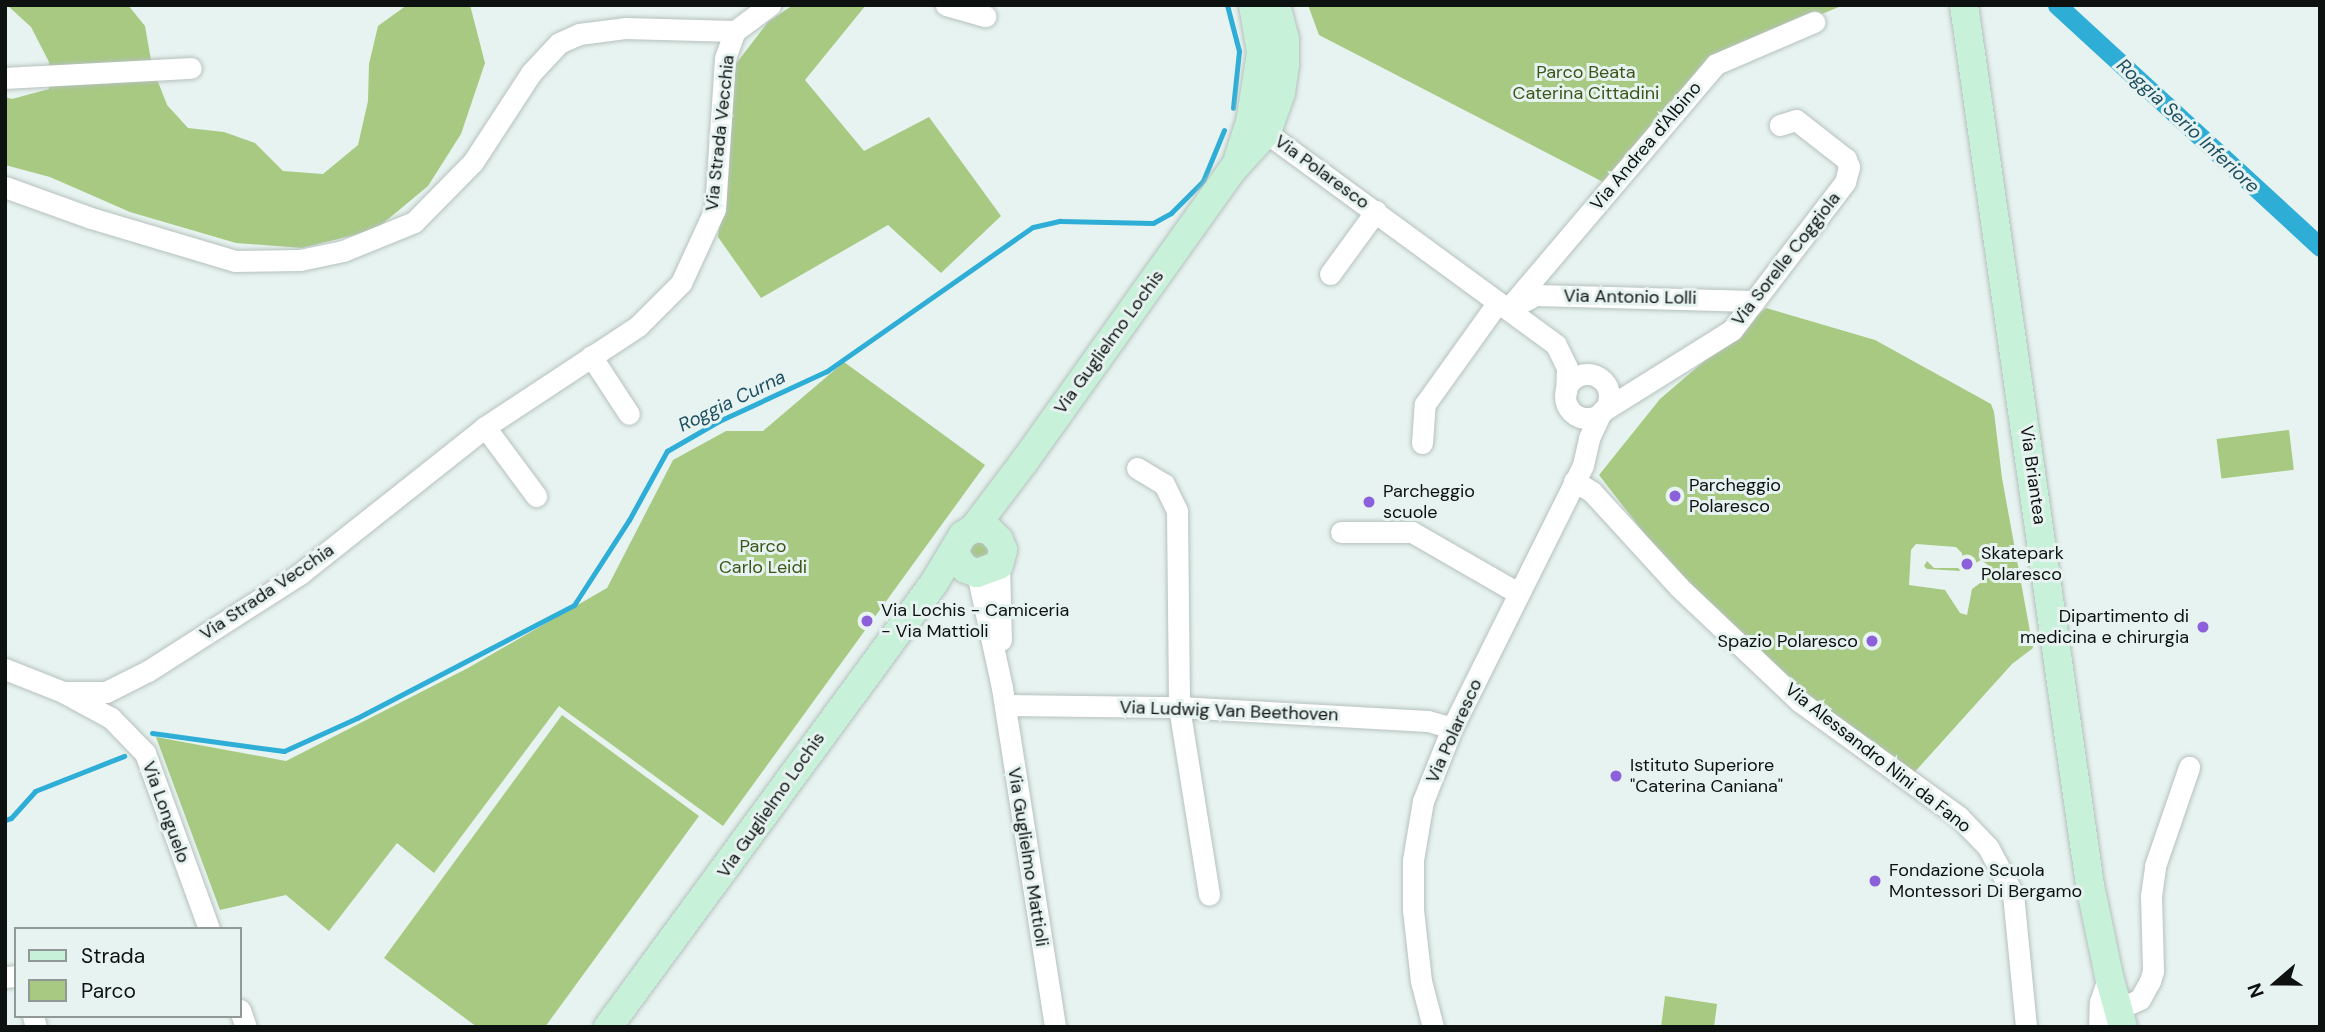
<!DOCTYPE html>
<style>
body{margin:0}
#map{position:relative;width:2325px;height:1032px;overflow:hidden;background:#e7f3f0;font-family:"DM Sans",sans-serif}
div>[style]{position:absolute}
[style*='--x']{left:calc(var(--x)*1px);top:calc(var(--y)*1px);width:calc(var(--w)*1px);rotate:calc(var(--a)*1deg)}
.green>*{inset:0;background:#a7c982;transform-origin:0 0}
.stream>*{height:5px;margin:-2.5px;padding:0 2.5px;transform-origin:2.5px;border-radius:2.5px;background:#2eaed7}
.canal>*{height:19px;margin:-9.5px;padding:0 9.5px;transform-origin:9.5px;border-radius:9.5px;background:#2eaed7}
.roads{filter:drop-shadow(0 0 2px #b6c1be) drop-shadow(0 0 2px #b6c1be)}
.street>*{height:21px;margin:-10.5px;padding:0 10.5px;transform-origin:10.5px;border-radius:10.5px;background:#fff}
.street>.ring{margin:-10.5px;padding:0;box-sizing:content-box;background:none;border:21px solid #fff;border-radius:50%}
.secondary>*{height:28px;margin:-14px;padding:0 14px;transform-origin:14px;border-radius:14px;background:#c7f1d8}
.dots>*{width:19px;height:19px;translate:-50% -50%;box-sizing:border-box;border:4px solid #e7f3f0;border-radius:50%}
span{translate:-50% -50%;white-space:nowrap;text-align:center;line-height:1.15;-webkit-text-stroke:6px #e7f3f0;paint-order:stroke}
.park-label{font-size:18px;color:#3b5418}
.street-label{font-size:18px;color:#0d1110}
.poi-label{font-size:18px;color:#0d1110}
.left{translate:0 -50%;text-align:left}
.right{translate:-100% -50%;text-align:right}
.water-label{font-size:19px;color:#1e4f61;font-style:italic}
.frame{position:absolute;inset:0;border:7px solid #0d1110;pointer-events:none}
.legend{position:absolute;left:14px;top:927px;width:228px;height:91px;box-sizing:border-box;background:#e7f3f0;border:2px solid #909996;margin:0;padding:9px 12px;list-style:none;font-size:21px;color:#0d1110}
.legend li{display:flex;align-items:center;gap:14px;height:35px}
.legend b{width:35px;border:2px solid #909996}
.north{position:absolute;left:2241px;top:948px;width:70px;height:70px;-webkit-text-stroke:5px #e7f3f0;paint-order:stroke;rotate:250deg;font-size:19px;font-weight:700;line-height:28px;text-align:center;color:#0d1110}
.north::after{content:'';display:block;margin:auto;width:24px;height:32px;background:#0d1110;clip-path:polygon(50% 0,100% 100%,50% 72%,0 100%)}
</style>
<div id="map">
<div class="green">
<i style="clip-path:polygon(7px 5px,128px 5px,145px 26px,152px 66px,167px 105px,188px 128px,224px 132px,255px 143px,283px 171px,323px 174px,358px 145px,368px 101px,369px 64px,378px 26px,407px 5px,470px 5px,485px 63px,461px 134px,428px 186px,375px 230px,302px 248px,236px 243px,130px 212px,50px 177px,5px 165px,5px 97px,12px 99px,49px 89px,49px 62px,31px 27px)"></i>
<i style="clip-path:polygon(793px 5px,866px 5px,805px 80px,864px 151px,929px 117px,1001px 216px,941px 273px,888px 225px,761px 298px,718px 237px,735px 65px,768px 22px)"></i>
<i style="clip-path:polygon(1308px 5px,1844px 5px,1710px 59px,1605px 183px,1319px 35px)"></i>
<i style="clip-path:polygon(evenodd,1766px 308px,1875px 340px,1991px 404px,1994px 412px,2002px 478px,2033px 648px,2012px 664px,1912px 775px,1812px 698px,1682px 582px,1599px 475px,1660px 399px,1766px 308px,1916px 544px,1956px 547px,1962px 553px,1963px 563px,1958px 568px,1934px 568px,1927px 561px,1924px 566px,1927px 569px,1961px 571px,1981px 560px,1988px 565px,1991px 575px,1972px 589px,1967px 615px,1960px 613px,1945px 590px,1909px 585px,1911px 550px,1916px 544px)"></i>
<i style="clip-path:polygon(844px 362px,985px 465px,723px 826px,559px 706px,434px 873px,397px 843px,329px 931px,286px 895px,220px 910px,156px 737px,286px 761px,468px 668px,607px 588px,673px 460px,726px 431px,763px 431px)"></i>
<i style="left:2289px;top:430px;width:40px;height:73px;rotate:83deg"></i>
<i style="clip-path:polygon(974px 542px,994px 544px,982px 565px,970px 553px)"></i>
<i style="clip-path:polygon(562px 715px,699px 816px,545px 1027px,477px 1027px,384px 958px)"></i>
<i style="clip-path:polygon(1665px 996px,1717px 1004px,1714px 1027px,1661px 1027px)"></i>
</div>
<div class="stream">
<i style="--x:1227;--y:5;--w:48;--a:75.4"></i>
<i style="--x:1239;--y:51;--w:57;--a:96"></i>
<i style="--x:152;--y:733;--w:133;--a:7.8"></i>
<i style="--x:284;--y:751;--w:80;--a:-24.3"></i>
<i style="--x:357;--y:718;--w:245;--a:-27.5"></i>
<i style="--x:574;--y:605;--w:101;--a:-57.1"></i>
<i style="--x:629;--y:520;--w:79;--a:-61.2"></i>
<i style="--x:667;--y:451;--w:60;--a:-30"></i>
<i style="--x:719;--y:421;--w:119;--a:-24.8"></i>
<i style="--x:827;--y:371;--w:251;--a:-35"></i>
<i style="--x:1033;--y:227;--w:28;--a:-13"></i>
<i style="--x:1060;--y:221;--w:93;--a:1.2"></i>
<i style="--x:1153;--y:223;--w:21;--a:-29"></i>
<i style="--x:1171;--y:213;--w:45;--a:-45"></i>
<i style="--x:1203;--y:181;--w:55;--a:-67.6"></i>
<i style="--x:5;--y:820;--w:6;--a:-18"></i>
<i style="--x:11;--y:818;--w:36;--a:-48"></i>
<i style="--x:35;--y:791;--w:96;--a:-21.5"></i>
</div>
<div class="canal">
<i style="--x:2057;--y:5;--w:357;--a:42.6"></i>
</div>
<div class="roads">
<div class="street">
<i style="--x:946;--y:5;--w:41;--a:15.8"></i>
<i style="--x:5;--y:78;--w:186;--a:-3.1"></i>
<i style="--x:1260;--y:122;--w:23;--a:49"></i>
<i style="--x:1275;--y:139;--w:348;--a:36.2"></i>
<i style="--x:1556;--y:345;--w:25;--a:64"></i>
<i style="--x:1567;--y:368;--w:24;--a:92"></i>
<i style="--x:5;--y:187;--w:91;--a:19.8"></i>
<i style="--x:91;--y:218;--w:150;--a:16.6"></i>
<i style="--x:235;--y:261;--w:65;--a:-0.9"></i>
<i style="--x:300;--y:260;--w:44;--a:-11.8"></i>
<i style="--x:343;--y:251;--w:77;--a:-22.2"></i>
<i style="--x:414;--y:222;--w:84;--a:-45.5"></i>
<i style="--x:473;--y:162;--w:106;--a:-56.9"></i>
<i style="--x:531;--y:73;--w:41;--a:-47"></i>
<i style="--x:559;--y:43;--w:22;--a:-24"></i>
<i style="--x:579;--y:34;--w:46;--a:-7.4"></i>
<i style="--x:625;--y:28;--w:110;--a:1.6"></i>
<i style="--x:1330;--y:274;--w:78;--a:-53.9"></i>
<i style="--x:1513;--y:307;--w:26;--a:-28"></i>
<i style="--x:1536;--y:295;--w:218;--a:1.6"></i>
<i style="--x:1508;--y:309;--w:321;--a:-49.7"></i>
<i style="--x:1716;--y:64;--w:107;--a:-23.2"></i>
<i style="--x:591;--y:356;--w:69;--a:56.8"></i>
<i class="ring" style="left:1565px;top:374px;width:23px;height:23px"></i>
<i style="--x:1604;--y:410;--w:151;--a:-32"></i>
<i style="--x:1732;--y:330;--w:186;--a:-52.6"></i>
<i style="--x:1845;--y:182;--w:16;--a:-75"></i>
<i style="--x:1849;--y:167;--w:9;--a:-111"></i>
<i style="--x:1846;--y:159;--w:63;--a:-142"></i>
<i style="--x:1796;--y:120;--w:17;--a:163"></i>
<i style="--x:485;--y:427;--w:86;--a:53.5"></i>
<i style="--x:1422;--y:443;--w:39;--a:-86"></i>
<i style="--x:1425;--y:404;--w:125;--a:-54.4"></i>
<i style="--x:1137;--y:468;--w:31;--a:31"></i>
<i style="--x:1164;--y:484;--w:30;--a:64"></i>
<i style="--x:1177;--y:511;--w:196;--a:89.4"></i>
<i style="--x:1179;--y:707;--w:190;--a:80.9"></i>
<i style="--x:1574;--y:481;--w:21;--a:31"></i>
<i style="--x:1592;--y:492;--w:129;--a:47.5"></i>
<i style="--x:1679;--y:587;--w:166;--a:43.5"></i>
<i style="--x:1799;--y:701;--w:198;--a:35.9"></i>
<i style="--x:1959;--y:817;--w:42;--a:46"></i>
<i style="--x:1988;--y:847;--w:53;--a:62"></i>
<i style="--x:2013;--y:894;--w:134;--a:84.4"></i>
<i style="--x:1341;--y:532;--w:71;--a:0"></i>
<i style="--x:1412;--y:532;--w:122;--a:29.9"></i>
<i style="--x:999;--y:565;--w:75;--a:88.5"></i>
<i style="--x:977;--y:573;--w:118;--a:77.7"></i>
<i style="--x:1002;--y:688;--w:343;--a:81.1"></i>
<i style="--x:5;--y:669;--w:62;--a:21.6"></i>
<i style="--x:63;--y:692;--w:55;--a:28.4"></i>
<i style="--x:111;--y:718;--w:49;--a:45.8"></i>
<i style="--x:145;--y:753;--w:187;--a:70"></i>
<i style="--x:63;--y:692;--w:43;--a:0"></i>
<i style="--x:106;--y:692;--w:47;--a:-26.6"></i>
<i style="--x:148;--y:671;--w:182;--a:-32.6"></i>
<i style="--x:301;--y:573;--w:235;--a:-38.4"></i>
<i style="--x:485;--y:427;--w:183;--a:-33.4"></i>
<i style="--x:638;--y:326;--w:61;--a:-45"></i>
<i style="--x:681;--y:283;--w:81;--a:-65.3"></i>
<i style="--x:715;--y:209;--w:151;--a:-86.2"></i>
<i style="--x:725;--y:58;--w:29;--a:-70"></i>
<i style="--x:735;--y:31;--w:44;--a:-36.6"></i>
<i style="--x:1005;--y:705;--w:174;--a:0.7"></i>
<i style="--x:1179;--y:707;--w:249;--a:3.2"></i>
<i style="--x:1428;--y:721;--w:25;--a:16"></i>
<i style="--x:5;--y:977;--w:11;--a:-5"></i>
<i style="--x:2118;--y:1009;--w:24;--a:-24"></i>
<i style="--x:2140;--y:999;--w:21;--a:-61"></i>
<i style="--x:2150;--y:981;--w:10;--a:-73"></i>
<i style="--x:2153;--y:971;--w:75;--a:-91.5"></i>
<i style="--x:2151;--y:896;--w:30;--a:-82"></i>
<i style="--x:2155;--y:866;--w:105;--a:-71"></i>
<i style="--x:240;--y:1010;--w:18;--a:71"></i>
<i style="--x:33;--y:1016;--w:11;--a:75"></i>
<i style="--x:1433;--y:1027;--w:48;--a:-104.6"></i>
<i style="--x:1421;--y:981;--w:71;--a:-96.4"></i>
<i style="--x:1413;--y:910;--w:50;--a:-90"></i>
<i style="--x:1413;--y:860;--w:60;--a:-80.4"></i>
<i style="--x:1423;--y:801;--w:79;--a:-68.3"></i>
<i style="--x:1452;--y:728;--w:294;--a:-63.5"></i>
<i style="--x:1583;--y:465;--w:28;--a:-77"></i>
<i style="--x:1589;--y:438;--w:29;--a:-65"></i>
<i style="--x:2099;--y:1027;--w:25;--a:-88"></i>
<i style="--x:2100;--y:1002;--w:28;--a:-71"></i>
</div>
<div class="secondary">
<i style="--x:1964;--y:5;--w:889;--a:81.85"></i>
<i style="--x:2090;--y:885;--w:93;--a:78.2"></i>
<i style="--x:2109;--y:976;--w:53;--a:74.6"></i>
<i style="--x:1238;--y:159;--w:38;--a:-72"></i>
<i style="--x:1250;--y:123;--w:72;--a:-81.2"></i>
<i style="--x:1261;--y:52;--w:48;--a:-99.7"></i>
<i style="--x:956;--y:547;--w:11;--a:85"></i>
<i style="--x:957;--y:558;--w:14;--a:51"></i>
<i style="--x:966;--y:569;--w:12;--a:20"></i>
<i style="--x:977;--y:573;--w:23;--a:-20"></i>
<i style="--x:999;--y:565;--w:16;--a:-75"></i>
<i style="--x:1003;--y:550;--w:11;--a:-112"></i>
<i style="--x:999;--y:540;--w:14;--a:-135"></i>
<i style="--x:989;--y:530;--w:15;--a:-172"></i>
<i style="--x:608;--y:1027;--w:551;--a:-53.71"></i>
<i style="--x:934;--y:583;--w:56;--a:-58.9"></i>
<i style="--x:963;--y:535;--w:13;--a:-32"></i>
<i style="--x:974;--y:528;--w:83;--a:-52.9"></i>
<i style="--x:1024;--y:462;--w:361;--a:-54.5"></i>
<i style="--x:1234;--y:168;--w:49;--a:-47.5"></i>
<i style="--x:1267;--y:132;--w:41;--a:-70.3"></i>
<i style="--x:1281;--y:93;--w:28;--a:-82"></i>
<i style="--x:1285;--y:65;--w:26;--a:-90"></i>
<i style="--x:1285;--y:39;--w:35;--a:-105"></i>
</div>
</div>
<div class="dots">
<i style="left:1675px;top:496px;background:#8c60da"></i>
<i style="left:1369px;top:502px;background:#8c60da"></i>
<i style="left:1967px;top:564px;background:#8c60da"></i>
<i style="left:867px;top:621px;background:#8c60da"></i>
<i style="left:2203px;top:627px;background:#8c60da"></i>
<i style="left:1872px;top:641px;background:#8c60da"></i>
<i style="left:1616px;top:776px;background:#8c60da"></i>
<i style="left:1875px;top:881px;background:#8c60da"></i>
</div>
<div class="park-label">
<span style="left:1586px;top:83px">Parco Beata<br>Caterina Cittadini</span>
<span style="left:763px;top:557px">Parco<br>Carlo Leidi</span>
</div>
<div class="street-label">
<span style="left:720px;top:133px;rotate:-84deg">Via Strada Vecchia</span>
<span style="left:1646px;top:146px;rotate:-50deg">Via Andrea d'Albino</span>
<span style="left:1322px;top:172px;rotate:36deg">Via Polaresco</span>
<span style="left:1786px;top:259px;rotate:-52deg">Via Sorelle Coggiola</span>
<span style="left:1630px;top:297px;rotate:1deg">Via Antonio Lolli</span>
<span style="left:1109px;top:342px;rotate:-54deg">Via Guglielmo Lochis</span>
<span style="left:2033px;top:475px;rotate:82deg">Via Briantea</span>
<span style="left:267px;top:592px;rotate:-34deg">Via Strada Vecchia</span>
<span style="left:1229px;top:711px;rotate:2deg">Via Ludwig Van Beethoven</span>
<span style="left:1454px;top:731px;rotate:-66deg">Via Polaresco</span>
<span style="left:1878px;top:758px;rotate:38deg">Via Alessandro Nini da Fano</span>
<span style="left:771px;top:805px;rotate:-55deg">Via Guglielmo Lochis</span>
<span style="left:166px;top:812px;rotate:70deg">Via Longuelo</span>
<span style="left:1028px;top:857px;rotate:81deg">Via Guglielmo Mattioli</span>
</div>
<div class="poi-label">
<span class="left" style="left:1689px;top:496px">Parcheggio<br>Polaresco</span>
<span class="left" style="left:1383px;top:502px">Parcheggio<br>scuole</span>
<span class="left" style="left:1981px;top:564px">Skatepark<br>Polaresco</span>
<span class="left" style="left:881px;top:621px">Via Lochis - Camiceria<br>- Via Mattioli</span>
<span class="right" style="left:2189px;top:627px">Dipartimento di<br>medicina e chirurgia</span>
<span class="right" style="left:1858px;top:641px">Spazio Polaresco</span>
<span class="left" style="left:1630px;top:776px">Istituto Superiore<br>"Caterina Caniana"</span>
<span class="left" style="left:1889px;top:881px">Fondazione Scuola<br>Montessori Di Bergamo</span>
</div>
<div class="water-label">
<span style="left:2188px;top:126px;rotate:43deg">Roggia Serio Inferiore</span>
<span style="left:732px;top:401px;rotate:-26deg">Roggia Curna</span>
</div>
<div class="frame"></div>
<ul class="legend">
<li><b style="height:9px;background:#c7f1d8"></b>Strada</li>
<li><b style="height:19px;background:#a7c982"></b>Parco</li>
</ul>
<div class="north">N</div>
</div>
